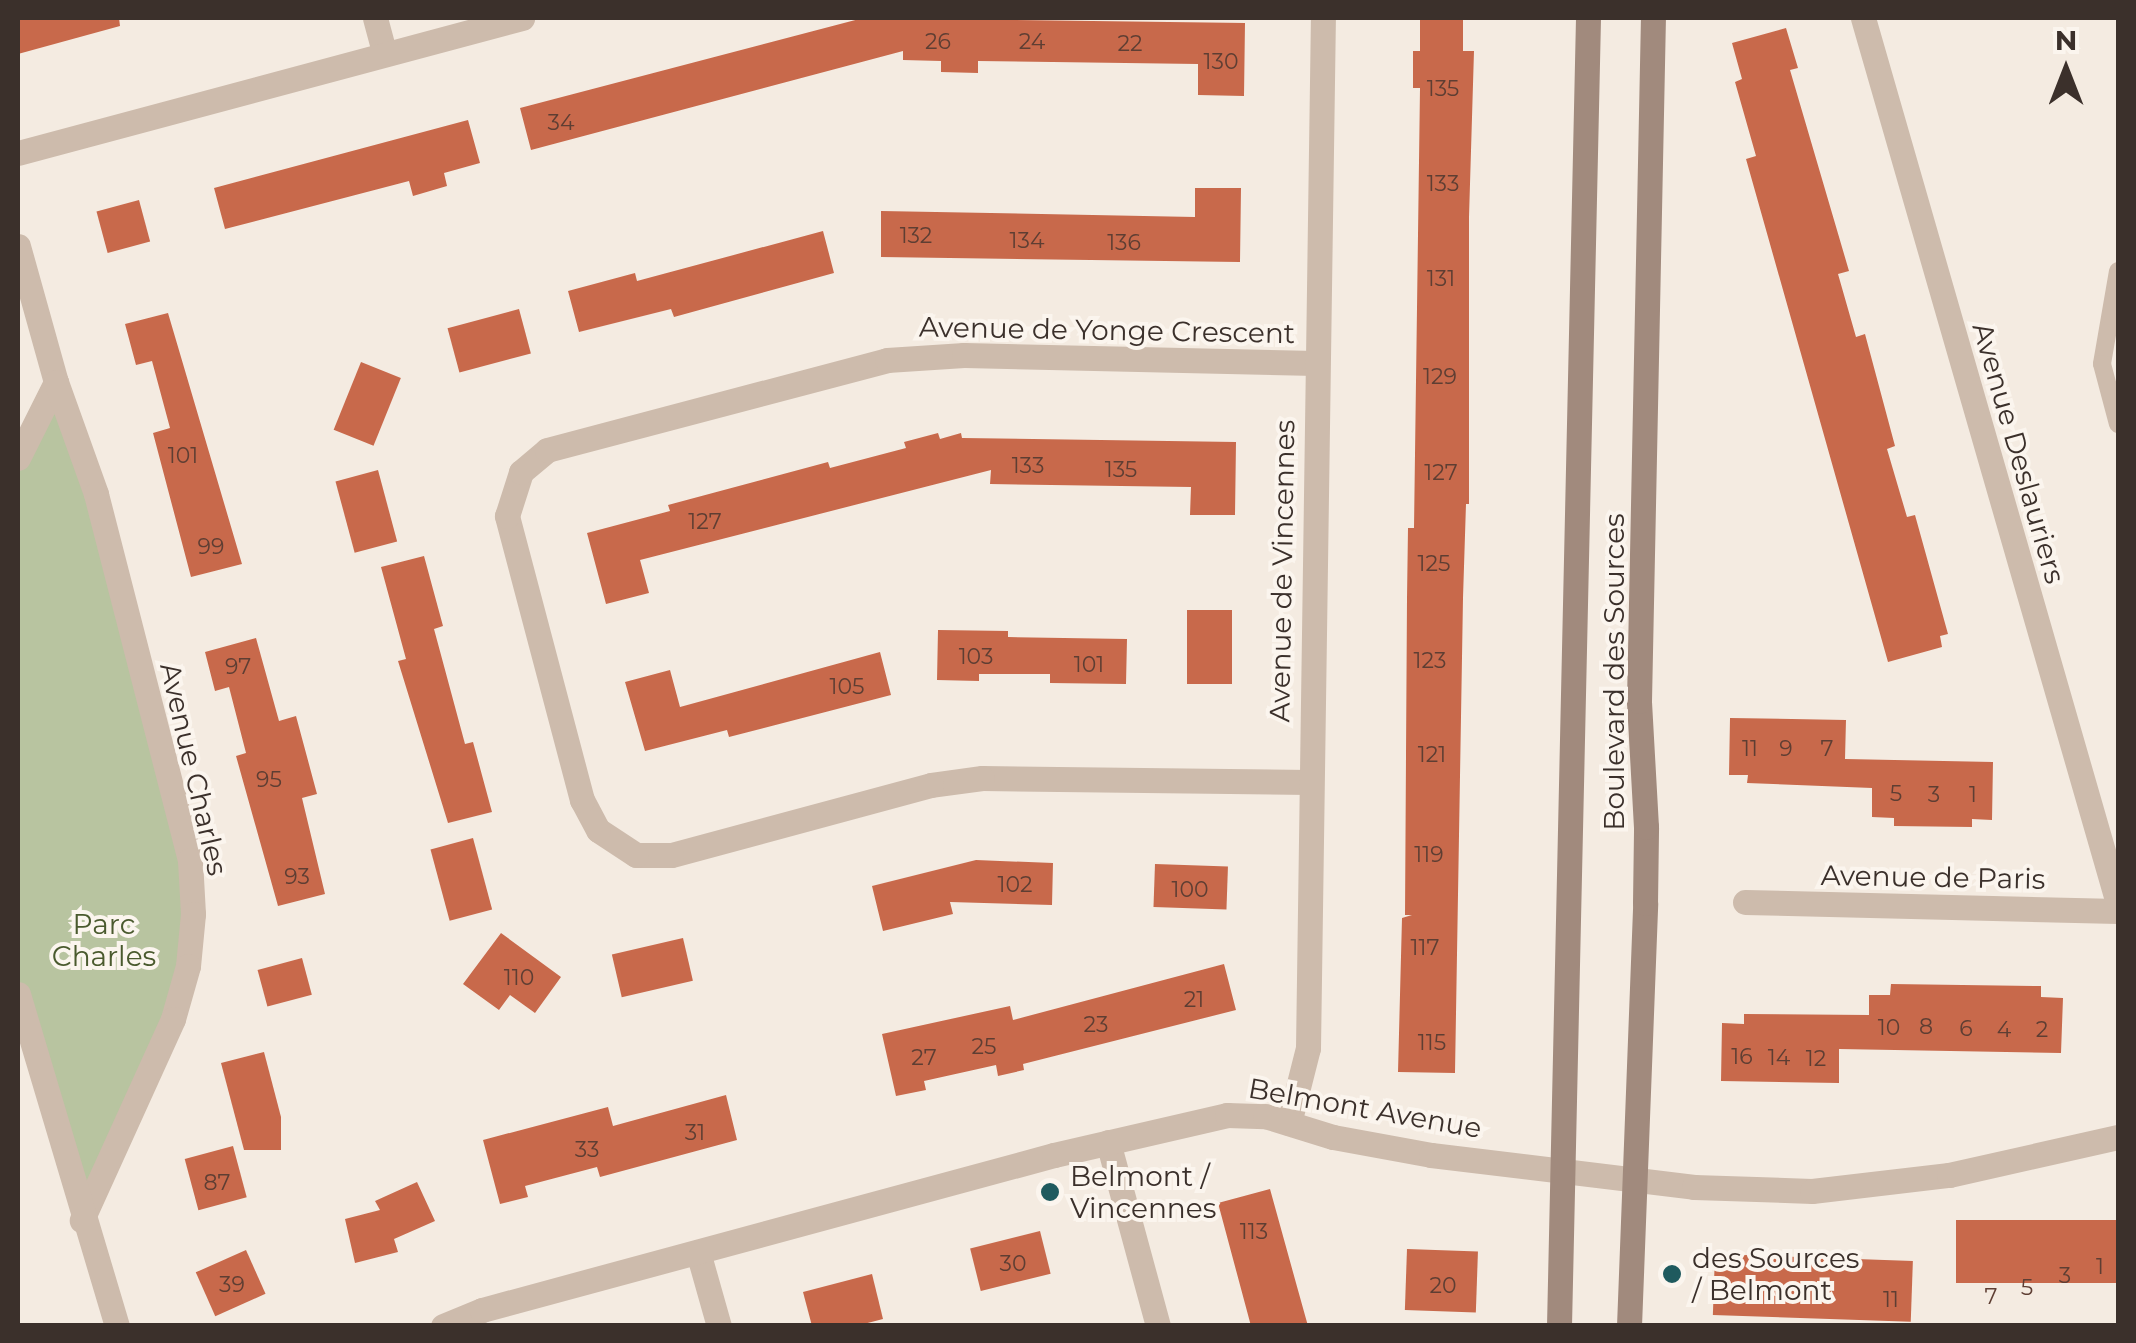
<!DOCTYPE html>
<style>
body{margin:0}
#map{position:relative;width:2136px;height:1343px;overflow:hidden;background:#f4ebe1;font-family:Montserrat,sans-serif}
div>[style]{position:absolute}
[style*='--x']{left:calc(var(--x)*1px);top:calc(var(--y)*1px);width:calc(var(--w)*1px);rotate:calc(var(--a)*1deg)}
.green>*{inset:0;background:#b8c4a0}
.building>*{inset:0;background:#c8694b;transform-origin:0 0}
.service>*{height:18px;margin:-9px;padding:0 9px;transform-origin:9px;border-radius:9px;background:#cdbbac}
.minor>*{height:25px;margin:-12.5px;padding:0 12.5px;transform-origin:12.5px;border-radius:12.5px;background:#cdbbac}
.secondary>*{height:25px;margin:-12.5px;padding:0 12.5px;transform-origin:12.5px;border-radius:12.5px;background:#a18a7d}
.dots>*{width:28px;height:28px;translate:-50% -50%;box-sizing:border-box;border:5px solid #fbf5ee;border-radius:50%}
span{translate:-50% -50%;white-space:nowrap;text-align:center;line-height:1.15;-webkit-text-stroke:8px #fbf5ee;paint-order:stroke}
.number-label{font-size:22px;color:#5e3e33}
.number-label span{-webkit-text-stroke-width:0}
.street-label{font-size:28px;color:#3b302b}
.park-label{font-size:28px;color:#4a5a2e}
.poi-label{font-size:28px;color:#3b302b}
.left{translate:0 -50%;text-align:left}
.frame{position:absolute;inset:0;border:20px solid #3b302b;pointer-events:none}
.north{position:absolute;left:2016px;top:20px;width:100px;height:100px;-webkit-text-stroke:8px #fbf5ee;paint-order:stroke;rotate:0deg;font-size:28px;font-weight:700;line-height:40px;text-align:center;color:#3b302b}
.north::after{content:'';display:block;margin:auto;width:35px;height:45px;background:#3b302b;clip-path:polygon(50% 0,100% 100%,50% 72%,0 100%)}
</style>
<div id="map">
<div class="green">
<i style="clip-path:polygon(56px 382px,190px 860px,188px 966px,82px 1220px,18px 994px,18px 458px)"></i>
</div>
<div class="building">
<i style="clip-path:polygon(18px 18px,119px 18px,120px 26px,18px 54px)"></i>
<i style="clip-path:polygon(863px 18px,1245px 23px,1244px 96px,1198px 95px,1198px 64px,978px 61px,978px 73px,941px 72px,941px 61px,903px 60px,903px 51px,531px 150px,520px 108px)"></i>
<i style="clip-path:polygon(1420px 18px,1463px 18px,1463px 51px,1474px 51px,1469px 217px,1469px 504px,1466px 504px,1463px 598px,1455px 1073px,1398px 1072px,1402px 918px,1412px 915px,1405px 915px,1407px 598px,1408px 528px,1414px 528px,1420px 88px,1413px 88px,1413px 51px,1420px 51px)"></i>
<i style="clip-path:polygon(1786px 28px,1798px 68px,1790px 70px,1849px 271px,1838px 274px,1856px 337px,1865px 334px,1895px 446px,1887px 449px,1907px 517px,1915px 515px,1948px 634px,1940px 636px,1942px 647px,1888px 662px,1746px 159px,1756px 156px,1735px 82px,1742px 79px,1732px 43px)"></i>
<i style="clip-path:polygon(468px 120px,480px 163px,444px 173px,447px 186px,413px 196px,409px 181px,225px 229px,214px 188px)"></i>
<i style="clip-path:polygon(1195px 188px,1241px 188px,1240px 262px,881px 257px,881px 211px,1195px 217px)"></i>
<i style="left:139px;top:200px;width:43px;height:44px;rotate:75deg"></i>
<i style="clip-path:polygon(823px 231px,834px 273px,674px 317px,671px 309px,579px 332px,568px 291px,635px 273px,637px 281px)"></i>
<i style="left:519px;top:309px;width:46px;height:74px;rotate:75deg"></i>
<i style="clip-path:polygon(168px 313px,242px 564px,191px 577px,153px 433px,170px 428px,152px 361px,136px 365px,125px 324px)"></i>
<i style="left:361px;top:362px;width:43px;height:73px;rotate:22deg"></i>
<i style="clip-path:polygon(938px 433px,940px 439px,961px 433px,962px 438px,1236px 442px,1235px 515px,1190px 515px,1191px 487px,990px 484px,991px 470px,640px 560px,649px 593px,606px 604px,587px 533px,670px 511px,668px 505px,828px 462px,830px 468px,906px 448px,904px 442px)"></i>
<i style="left:378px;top:470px;width:74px;height:44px;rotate:75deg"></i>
<i style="clip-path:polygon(424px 556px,443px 626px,434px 629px,465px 744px,473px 742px,492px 812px,448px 823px,398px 661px,406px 659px,381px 567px)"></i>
<i style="left:1187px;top:610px;width:45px;height:74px"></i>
<i style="clip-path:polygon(938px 630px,1008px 631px,1008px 637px,1127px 639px,1126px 684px,1050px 683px,1050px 674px,979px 674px,979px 681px,937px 680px)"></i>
<i style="clip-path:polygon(256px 638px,279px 721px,296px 716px,317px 794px,302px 798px,325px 894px,278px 906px,236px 756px,246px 753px,229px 687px,215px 691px,205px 652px)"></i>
<i style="clip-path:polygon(880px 652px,891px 695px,729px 737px,727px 730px,645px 751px,625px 682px,670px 670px,680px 707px)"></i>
<i style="clip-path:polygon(1730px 718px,1846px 720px,1845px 759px,1993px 762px,1992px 820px,1972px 819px,1972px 827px,1894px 826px,1894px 818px,1872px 817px,1872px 788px,1747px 783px,1748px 775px,1729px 775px)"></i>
<i style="left:473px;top:838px;width:74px;height:44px;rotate:75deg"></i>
<i style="clip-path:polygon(976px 860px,1053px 863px,1052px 905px,950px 902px,953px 914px,883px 931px,872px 886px)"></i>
<i style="left:1155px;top:864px;width:73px;height:43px;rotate:2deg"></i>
<i style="clip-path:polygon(501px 933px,561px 977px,535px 1013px,510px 995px,499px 1010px,463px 984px)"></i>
<i style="left:683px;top:938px;width:44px;height:73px;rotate:77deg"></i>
<i style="left:302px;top:958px;width:38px;height:46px;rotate:75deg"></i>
<i style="clip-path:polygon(1224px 964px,1236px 1010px,1023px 1064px,1024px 1070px,998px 1076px,996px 1065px,924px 1081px,926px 1090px,896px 1096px,882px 1034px,1010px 1006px,1013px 1020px)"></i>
<i style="clip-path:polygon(1891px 984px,2041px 986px,2041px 997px,2063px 998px,2061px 1053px,1839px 1049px,1839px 1083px,1721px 1081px,1722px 1023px,1744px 1024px,1744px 1014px,1869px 1015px,1869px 995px,1890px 995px)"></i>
<i style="clip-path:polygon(264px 1052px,281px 1117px,281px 1150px,244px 1150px,221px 1063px)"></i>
<i style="clip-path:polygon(726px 1095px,737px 1140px,600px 1177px,597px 1167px,525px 1186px,528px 1197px,500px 1204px,483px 1140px,608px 1107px,613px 1126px)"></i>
<i style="left:233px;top:1146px;width:53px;height:50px;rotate:75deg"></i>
<i style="clip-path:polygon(417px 1182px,435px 1221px,394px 1239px,398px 1252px,355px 1263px,345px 1219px,380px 1210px,375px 1201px)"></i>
<i style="clip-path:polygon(1270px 1189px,1296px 1283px,1308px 1326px,1251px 1326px,1218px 1203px)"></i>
<i style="left:2118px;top:1220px;width:63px;height:162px;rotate:90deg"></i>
<i style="left:1040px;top:1231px;width:44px;height:72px;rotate:76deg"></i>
<i style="left:1407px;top:1249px;width:71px;height:61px;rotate:2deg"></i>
<i style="left:246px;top:1250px;width:48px;height:55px;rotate:66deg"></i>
<i style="left:1715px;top:1254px;width:198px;height:61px;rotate:2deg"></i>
<i style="clip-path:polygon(872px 1274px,883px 1319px,856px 1326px,812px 1326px,803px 1292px)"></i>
</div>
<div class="service">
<i style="--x:2118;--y:271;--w:94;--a:99.8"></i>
<i style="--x:2102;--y:364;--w:62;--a:75.1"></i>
</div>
<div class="minor">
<i style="--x:375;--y:18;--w:34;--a:75"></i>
<i style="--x:1863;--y:18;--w:921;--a:73.93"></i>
<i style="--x:18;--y:153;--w:522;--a:-15"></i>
<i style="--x:18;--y:246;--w:141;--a:74.4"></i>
<i style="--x:56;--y:382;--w:85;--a:116.6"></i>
<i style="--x:56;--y:382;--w:119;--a:70.3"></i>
<i style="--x:96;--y:494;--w:378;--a:75.6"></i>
<i style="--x:190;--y:860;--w:54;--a:86.8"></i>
<i style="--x:193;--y:914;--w:52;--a:95.5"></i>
<i style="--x:188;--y:966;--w:55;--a:105.8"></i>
<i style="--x:173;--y:1019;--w:221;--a:114.4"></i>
<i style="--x:1309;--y:782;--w:327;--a:-179.3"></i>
<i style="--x:982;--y:778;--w:51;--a:172.2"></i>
<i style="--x:931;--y:785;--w:269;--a:164.9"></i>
<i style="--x:671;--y:855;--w:35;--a:180"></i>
<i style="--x:636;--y:855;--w:45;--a:-146.7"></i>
<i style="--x:598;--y:830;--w:34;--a:-118"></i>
<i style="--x:582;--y:800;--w:294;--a:-104.8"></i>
<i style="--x:507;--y:516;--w:46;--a:-72.3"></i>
<i style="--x:521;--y:472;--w:34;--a:-40"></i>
<i style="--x:547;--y:450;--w:352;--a:-14.8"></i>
<i style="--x:887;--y:360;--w:77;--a:-3.7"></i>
<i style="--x:964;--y:355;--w:352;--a:1.3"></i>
<i style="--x:1745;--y:902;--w:373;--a:1.4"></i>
<i style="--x:18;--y:994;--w:346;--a:73.4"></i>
<i style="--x:1289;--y:1123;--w:77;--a:-75.8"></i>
<i style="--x:1308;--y:1048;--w:1030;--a:-89.17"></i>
<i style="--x:1108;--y:1142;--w:191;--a:74.8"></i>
<i style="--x:698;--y:1252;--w:77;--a:74.2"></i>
<i style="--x:443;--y:1326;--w:42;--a:-22.3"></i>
<i style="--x:482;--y:1310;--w:593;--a:-15.16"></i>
<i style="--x:1054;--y:1155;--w:178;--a:-13"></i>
<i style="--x:1227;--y:1115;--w:38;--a:2"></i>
<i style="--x:1265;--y:1116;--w:71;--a:17.2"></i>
<i style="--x:1333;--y:1137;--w:100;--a:10.4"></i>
<i style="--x:1431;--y:1155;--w:265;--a:6.9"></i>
<i style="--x:1694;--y:1187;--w:118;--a:1.9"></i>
<i style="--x:1812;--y:1191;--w:138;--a:-6.7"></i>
<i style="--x:1949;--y:1175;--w:173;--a:-12.7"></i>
</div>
<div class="secondary">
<i style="--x:1559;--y:1326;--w:1308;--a:-88.73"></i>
<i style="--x:1629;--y:1326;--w:423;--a:-87.8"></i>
<i style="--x:1645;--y:903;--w:76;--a:-89.2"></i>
<i style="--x:1646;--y:827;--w:126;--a:-93.2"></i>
<i style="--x:1639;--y:701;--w:683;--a:-88.83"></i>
</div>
<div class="dots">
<i style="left:1050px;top:1192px;background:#1f5a5e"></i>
<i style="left:1672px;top:1274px;background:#1f5a5e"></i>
</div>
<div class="number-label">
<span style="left:938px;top:42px">26</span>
<span style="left:1032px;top:42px">24</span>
<span style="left:1130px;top:44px">22</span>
<span style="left:1221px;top:62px">130</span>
<span style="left:1443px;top:89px">135</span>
<span style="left:561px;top:123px">34</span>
<span style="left:1443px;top:184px">133</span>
<span style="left:916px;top:236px">132</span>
<span style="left:1027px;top:241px">134</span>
<span style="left:1124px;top:243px">136</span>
<span style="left:1441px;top:279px">131</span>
<span style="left:1440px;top:377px">129</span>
<span style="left:183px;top:456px">101</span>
<span style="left:1028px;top:466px">133</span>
<span style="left:1121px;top:470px">135</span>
<span style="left:1441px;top:473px">127</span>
<span style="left:705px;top:522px">127</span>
<span style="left:211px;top:547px">99</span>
<span style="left:1434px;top:564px">125</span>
<span style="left:976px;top:657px">103</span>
<span style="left:1430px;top:661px">123</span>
<span style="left:1089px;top:665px">101</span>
<span style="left:238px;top:667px">97</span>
<span style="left:847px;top:687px">105</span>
<span style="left:1750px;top:749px">11</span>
<span style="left:1786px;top:749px">9</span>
<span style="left:1827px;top:749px">7</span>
<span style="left:1432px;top:755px">121</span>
<span style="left:269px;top:780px">95</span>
<span style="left:1896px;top:794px">5</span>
<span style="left:1934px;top:795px">3</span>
<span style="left:1973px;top:795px">1</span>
<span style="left:1429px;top:855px">119</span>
<span style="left:297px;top:877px">93</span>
<span style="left:1015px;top:885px">102</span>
<span style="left:1190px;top:890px">100</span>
<span style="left:1425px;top:948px">117</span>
<span style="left:519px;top:978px">110</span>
<span style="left:1194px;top:1000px">21</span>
<span style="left:1096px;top:1025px">23</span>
<span style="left:1926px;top:1027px">8</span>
<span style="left:1889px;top:1028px">10</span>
<span style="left:1966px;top:1029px">6</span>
<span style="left:2004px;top:1030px">4</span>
<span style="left:2042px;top:1030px">2</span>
<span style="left:1432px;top:1043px">115</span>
<span style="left:984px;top:1047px">25</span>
<span style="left:1742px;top:1057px">16</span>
<span style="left:924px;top:1058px">27</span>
<span style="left:1779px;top:1058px">14</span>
<span style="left:1816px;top:1059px">12</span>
<span style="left:695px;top:1133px">31</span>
<span style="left:587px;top:1150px">33</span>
<span style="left:217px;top:1183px">87</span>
<span style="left:1254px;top:1232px">113</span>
<span style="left:1013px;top:1264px">30</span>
<span style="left:2100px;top:1267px">1</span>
<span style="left:2065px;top:1276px">3</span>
<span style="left:232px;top:1285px">39</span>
<span style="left:1443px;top:1286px">20</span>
<span style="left:2027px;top:1288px">5</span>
<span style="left:1991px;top:1297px">7</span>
<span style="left:1891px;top:1300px">11</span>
</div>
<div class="street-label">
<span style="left:1107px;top:330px;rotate:1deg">Avenue de Yonge Crescent</span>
<span style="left:2019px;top:453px;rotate:74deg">Avenue Deslauriers</span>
<span style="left:1282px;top:571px;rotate:-89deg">Avenue de Vincennes</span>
<span style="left:1614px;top:672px;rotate:-90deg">Boulevard des Sources</span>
<span style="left:194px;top:769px;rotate:77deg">Avenue Charles</span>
<span style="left:1933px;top:877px;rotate:1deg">Avenue de Paris</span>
<span style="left:1365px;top:1108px;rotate:10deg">Belmont Avenue</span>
</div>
<div class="park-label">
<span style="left:104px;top:940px">Parc<br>Charles</span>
</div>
<div class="poi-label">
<span class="left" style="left:1070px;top:1192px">Belmont /<br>Vincennes</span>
<span class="left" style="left:1692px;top:1274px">des Sources<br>/ Belmont</span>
</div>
<div class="frame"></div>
<div class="north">N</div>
</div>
